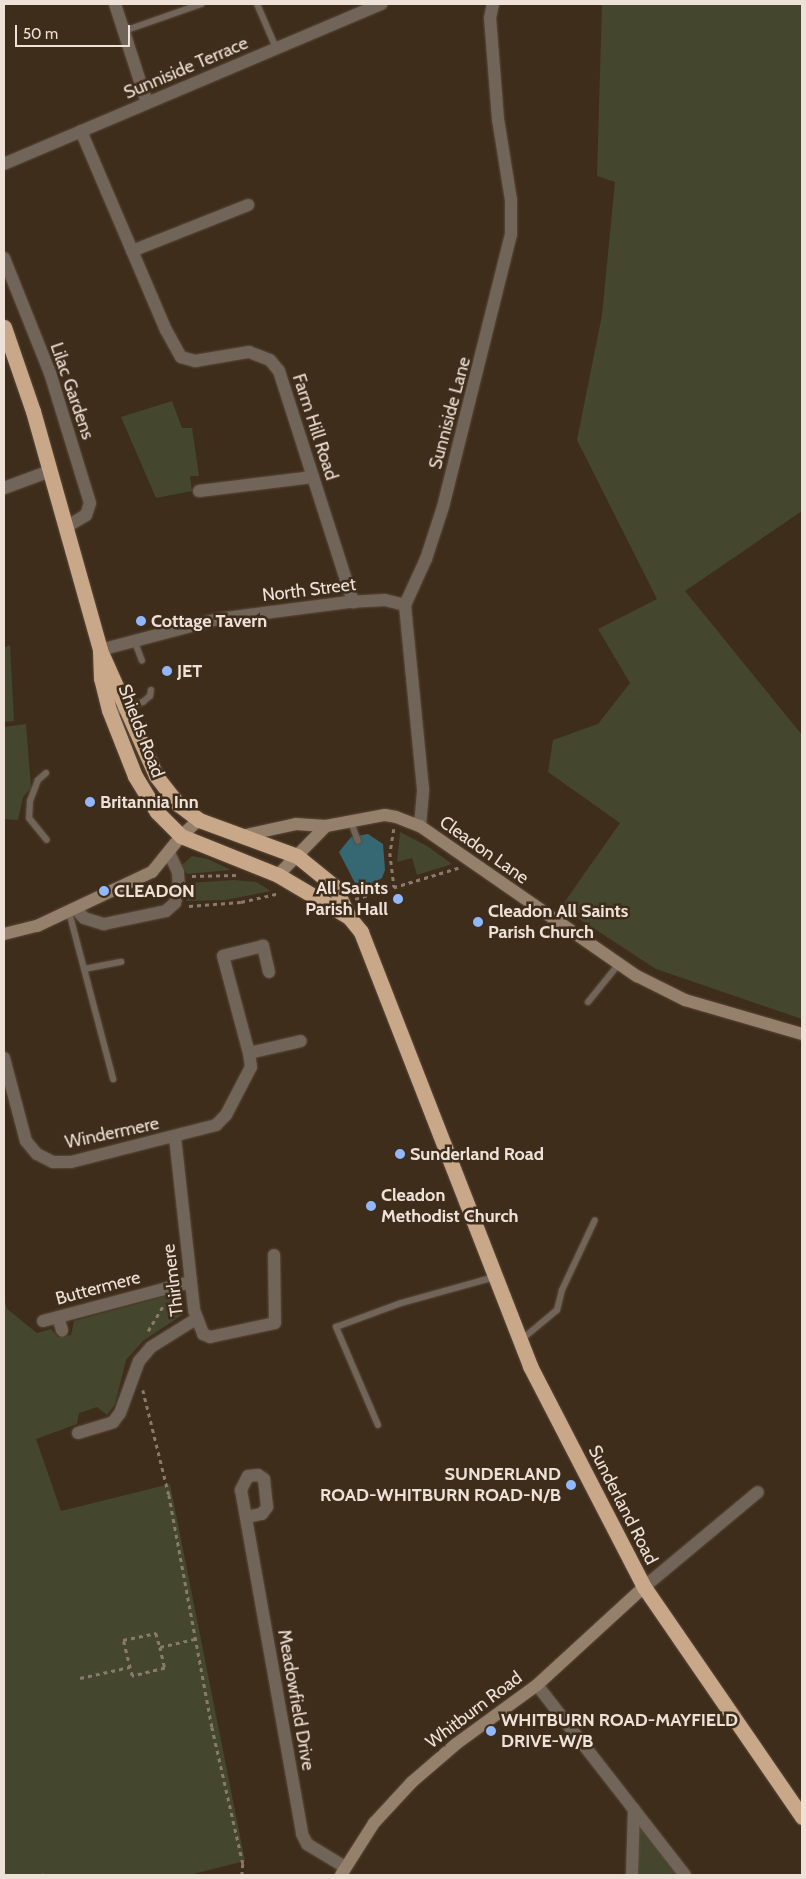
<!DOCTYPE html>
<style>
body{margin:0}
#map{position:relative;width:806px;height:1879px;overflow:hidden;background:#3f2d1c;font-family:Cabin,sans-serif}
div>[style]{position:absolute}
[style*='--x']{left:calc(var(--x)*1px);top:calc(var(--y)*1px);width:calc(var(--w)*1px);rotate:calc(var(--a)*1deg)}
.green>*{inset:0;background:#44472d}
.water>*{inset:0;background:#356872}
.path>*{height:2.5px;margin-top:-1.25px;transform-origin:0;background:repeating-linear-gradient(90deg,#897a6c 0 4px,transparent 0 8px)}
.roads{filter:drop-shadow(0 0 1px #5b4a3a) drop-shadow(0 0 1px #5b4a3a)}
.lane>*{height:6px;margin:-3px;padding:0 3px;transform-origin:3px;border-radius:3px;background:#716458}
.street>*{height:12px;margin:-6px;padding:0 6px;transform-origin:6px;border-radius:6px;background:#716458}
.secondary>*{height:12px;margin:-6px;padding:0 6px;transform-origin:6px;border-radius:6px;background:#95806c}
.highway>*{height:15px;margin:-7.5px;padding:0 7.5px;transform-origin:7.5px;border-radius:7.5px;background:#c9a88a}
.dots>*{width:14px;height:14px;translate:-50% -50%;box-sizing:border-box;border:2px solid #3f2d1c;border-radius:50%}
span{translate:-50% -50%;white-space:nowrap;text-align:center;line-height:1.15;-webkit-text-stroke:5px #3f2d1c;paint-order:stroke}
.street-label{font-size:18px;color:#eee1d7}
.poi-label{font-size:18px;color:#eee1d7;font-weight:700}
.left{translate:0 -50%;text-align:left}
.right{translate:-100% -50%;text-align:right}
.frame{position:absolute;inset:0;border:5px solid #eee1d7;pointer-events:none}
.scale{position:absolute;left:15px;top:25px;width:115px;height:22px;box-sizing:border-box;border:2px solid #eee1d7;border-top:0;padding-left:6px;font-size:15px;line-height:18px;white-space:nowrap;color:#eee1d7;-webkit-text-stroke:4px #3f2d1c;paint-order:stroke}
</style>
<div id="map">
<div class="green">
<i style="clip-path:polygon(602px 4px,802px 4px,802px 511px,685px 591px,802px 735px,802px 1019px,656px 969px,561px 907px,620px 823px,548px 772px,553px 740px,598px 724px,630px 683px,598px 629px,657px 599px,577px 440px,602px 315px,615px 182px,597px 176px)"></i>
<i style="clip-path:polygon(172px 401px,182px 428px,192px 428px,199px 476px,190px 476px,192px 491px,156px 498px,121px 417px)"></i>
<i style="clip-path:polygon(10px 645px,14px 721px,4px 722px,4px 648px)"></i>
<i style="clip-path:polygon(26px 724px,31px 788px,23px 797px,18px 820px,4px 819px,4px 727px)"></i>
<i style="clip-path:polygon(400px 832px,427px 846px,452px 864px,417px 875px,412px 858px,397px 862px)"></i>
<i style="clip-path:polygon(192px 856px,208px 859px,231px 870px,187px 874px,182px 865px)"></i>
<i style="clip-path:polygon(233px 880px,256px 882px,271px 891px,225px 900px,186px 901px,190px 883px)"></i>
<i style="clip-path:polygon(181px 1292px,185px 1313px,143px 1341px,126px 1360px,115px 1404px,107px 1415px,97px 1407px,79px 1413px,77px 1424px,36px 1439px,61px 1511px,170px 1484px,245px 1861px,189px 1875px,4px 1875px,4px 1299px,7px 1309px,37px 1333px,51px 1329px,58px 1337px,71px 1335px,74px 1321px)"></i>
<i style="clip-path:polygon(639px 1829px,644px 1830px,678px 1875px,638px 1875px)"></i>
</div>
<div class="water">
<i style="clip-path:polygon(368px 834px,383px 844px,385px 870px,382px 878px,365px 888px,356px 885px,339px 852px,351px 837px)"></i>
</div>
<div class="path">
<i style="--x:394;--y:829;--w:24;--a:99"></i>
<i style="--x:390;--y:853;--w:34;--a:83"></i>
<i style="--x:192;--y:876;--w:45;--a:-1.3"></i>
<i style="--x:355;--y:899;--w:108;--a:-16.8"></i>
<i style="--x:189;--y:906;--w:52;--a:-4.4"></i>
<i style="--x:241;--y:902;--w:39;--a:-13"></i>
<i style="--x:148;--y:1331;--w:31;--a:-59"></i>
<i style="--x:143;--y:1390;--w:108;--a:76.1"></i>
<i style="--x:169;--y:1495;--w:236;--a:79.5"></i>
<i style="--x:212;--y:1727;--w:140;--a:77.2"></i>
<i style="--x:243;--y:1864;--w:11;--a:95"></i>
<i style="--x:160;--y:1647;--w:22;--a:77"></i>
<i style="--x:165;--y:1668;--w:34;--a:166"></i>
<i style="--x:132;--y:1676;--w:37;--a:-104"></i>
<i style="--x:123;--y:1640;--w:34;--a:-12"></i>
<i style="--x:156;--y:1633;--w:15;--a:74"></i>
<i style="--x:160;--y:1647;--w:36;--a:-13"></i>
<i style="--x:80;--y:1678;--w:51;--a:-12.4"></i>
<i style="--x:42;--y:1875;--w:2;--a:-27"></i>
</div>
<div class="roads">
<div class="lane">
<i style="--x:257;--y:4;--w:48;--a:66.6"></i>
<i style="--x:124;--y:31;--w:82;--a:-19.3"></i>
<i style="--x:134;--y:640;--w:22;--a:69"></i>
<i style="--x:111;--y:714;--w:34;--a:-21"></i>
<i style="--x:143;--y:702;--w:9;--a:-41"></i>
<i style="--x:150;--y:696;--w:6;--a:-81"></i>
<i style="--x:46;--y:773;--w:11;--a:139"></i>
<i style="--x:38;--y:780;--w:22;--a:111"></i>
<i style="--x:30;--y:801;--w:17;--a:93"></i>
<i style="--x:29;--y:818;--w:28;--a:51"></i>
<i style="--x:351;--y:822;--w:20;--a:70"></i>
<i style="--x:69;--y:912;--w:173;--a:75.2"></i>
<i style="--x:84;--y:969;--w:38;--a:-11"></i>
<i style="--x:588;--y:1002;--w:48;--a:-51"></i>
<i style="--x:521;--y:1340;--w:47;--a:-39.8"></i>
<i style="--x:557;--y:1310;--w:21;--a:-76"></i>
<i style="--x:562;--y:1290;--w:77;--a:-64.8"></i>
<i style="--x:378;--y:1425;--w:107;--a:-113.2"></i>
<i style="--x:336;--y:1327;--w:69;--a:-20.3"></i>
<i style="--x:401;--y:1303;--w:98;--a:-15.5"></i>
</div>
<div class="street">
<i style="--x:115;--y:4;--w:104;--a:72.1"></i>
<i style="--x:81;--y:131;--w:216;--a:66.9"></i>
<i style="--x:166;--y:330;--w:31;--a:61"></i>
<i style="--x:181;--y:357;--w:15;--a:16"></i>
<i style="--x:195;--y:361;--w:55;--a:-9.5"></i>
<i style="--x:249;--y:352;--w:22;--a:21"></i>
<i style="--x:270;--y:360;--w:14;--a:51"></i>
<i style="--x:279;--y:371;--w:243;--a:72.2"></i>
<i style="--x:4;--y:164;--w:410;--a:-23"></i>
<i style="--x:132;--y:251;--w:125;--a:-21.6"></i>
<i style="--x:4;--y:258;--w:124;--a:68.2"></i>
<i style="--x:50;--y:373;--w:136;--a:72.9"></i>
<i style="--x:90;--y:503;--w:13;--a:108"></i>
<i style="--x:86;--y:515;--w:23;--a:149"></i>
<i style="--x:4;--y:488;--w:49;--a:-20.3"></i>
<i style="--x:199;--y:491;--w:115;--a:-7"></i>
<i style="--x:100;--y:650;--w:122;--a:-14.7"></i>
<i style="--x:218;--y:619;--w:132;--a:-7.4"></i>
<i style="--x:349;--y:602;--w:36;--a:-3"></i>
<i style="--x:385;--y:600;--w:21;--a:14"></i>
<i style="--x:420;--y:826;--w:37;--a:-85"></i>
<i style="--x:423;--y:789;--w:185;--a:-95.6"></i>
<i style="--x:405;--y:605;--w:51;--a:-65.5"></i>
<i style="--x:426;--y:559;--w:55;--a:-71.9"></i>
<i style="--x:443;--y:507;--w:280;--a:-76"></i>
<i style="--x:511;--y:235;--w:35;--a:-90"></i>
<i style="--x:511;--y:200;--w:82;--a:-99.1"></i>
<i style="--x:498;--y:119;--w:101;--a:-94.5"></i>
<i style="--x:490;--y:18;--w:14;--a:-78"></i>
<i style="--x:76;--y:909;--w:12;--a:48"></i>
<i style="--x:84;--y:918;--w:21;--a:17"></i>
<i style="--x:104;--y:924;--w:63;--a:-11.8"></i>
<i style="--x:166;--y:911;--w:12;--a:-42"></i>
<i style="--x:175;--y:903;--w:16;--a:-75"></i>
<i style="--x:179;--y:888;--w:16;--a:-94"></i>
<i style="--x:178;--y:872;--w:21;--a:-115"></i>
<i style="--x:269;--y:972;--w:27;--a:-103"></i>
<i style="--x:263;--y:946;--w:41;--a:166"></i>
<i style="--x:223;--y:956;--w:100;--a:75"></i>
<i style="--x:249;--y:1053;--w:53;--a:-13"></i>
<i style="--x:4;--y:1058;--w:86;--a:75.2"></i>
<i style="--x:26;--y:1141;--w:17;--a:50"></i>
<i style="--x:37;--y:1154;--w:18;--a:27"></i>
<i style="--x:53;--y:1162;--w:18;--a:0"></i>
<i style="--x:71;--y:1162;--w:150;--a:-14.3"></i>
<i style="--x:216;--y:1125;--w:14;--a:-45"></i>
<i style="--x:226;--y:1115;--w:54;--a:-62.5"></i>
<i style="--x:251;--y:1067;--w:14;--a:-98"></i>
<i style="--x:175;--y:1137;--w:174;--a:83.7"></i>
<i style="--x:194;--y:1310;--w:26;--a:69"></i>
<i style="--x:203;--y:1334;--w:8;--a:23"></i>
<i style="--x:210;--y:1337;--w:66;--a:-12.2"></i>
<i style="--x:275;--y:1323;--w:68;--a:-90.8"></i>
<i style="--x:58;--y:1317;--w:14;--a:73"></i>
<i style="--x:43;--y:1321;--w:153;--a:-14.8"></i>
<i style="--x:78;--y:1433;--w:37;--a:-17"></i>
<i style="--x:113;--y:1422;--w:11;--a:-52"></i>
<i style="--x:120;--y:1413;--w:55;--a:-69.9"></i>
<i style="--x:139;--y:1361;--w:18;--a:-49"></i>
<i style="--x:151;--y:1347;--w:53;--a:-31.9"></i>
<i style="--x:246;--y:1517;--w:16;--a:-11"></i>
<i style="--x:262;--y:1514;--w:9;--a:-54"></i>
<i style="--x:267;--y:1507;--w:28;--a:-96"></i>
<i style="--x:264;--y:1479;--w:7;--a:-146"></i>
<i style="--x:258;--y:1475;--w:10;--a:174"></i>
<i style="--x:248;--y:1476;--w:16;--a:117"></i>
<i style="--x:241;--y:1490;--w:349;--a:79.9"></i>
<i style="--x:302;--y:1834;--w:11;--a:63"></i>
<i style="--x:307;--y:1844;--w:44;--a:31.2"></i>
<i style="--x:644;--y:1587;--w:148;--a:-39.8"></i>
<i style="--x:537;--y:1685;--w:241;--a:52.1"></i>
<i style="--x:632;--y:1875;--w:66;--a:-88.3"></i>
</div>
<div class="secondary">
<i style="--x:241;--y:836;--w:56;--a:-12.3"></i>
<i style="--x:296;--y:824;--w:30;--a:4"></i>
<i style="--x:278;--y:875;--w:69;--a:-45.6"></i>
<i style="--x:326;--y:826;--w:60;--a:-10.6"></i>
<i style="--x:385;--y:815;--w:11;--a:10"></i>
<i style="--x:396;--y:817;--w:26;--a:21"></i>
<i style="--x:420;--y:826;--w:264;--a:34.7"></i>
<i style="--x:637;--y:976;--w:54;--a:26.6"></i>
<i style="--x:685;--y:1000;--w:122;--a:16.2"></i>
<i style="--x:4;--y:934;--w:34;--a:-14"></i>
<i style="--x:37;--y:926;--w:127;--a:-25.2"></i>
<i style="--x:152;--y:872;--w:46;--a:-51.1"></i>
<i style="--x:181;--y:836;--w:24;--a:-42"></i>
<i style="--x:341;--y:1875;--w:62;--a:-57.6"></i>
<i style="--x:374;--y:1823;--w:56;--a:-47.2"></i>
<i style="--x:412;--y:1782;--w:58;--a:-40.8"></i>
<i style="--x:456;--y:1744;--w:100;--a:-36.1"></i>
<i style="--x:537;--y:1685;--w:145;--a:-42.5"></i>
</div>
<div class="highway">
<i style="--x:4;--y:327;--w:89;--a:71"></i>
<i style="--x:33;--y:411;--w:248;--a:74.3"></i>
<i style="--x:100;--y:650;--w:138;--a:66"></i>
<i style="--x:156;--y:776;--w:36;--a:52"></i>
<i style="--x:178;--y:804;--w:26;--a:37"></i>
<i style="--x:199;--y:820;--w:104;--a:20.2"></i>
<i style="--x:297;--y:856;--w:48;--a:39"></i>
<i style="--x:334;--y:886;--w:34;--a:64"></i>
<i style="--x:100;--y:650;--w:28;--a:88"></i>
<i style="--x:101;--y:678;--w:33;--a:76"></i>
<i style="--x:109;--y:710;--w:71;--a:68.5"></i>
<i style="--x:135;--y:776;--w:42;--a:58.6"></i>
<i style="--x:157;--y:812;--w:34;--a:45"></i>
<i style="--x:181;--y:836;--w:105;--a:21.9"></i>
<i style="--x:278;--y:875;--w:82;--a:30.6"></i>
<i style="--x:349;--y:917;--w:19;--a:51"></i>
<i style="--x:361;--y:932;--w:466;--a:68.7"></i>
<i style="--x:530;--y:1366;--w:249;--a:62.7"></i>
<i style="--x:644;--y:1587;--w:279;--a:55.5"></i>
</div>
</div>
<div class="dots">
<i style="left:141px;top:621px;background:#91b8fd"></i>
<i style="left:167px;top:671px;background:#91b8fd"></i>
<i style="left:90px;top:802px;background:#91b8fd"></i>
<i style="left:104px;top:891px;background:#91b8fd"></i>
<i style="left:398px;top:899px;background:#91b8fd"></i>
<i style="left:478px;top:922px;background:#91b8fd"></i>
<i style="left:400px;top:1154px;background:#91b8fd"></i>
<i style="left:371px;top:1206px;background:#91b8fd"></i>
<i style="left:571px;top:1485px;background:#91b8fd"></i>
<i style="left:491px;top:1731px;background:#91b8fd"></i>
</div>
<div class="street-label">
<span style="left:186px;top:68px;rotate:-23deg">Sunniside Terrace</span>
<span style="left:72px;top:391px;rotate:71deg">Lilac Gardens</span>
<span style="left:450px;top:413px;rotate:-75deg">Sunniside Lane</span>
<span style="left:315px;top:427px;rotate:72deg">Farm Hill Road</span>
<span style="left:309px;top:590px;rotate:-7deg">North Street</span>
<span style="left:141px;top:731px;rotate:69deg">Shields Road</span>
<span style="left:484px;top:850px;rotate:35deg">Cleadon Lane</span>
<span style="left:112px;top:1133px;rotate:-12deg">Windermere</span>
<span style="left:173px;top:1280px;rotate:-97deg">Thirlmere</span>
<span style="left:98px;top:1288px;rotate:-15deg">Buttermere</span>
<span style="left:623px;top:1505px;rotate:63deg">Sunderland Road</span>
<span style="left:296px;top:1700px;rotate:80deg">Meadowfield Drive</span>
<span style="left:474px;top:1710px;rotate:-37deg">Whitburn Road</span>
</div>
<div class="poi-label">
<span class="left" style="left:151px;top:621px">Cottage Tavern</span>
<span class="left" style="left:177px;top:671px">JET</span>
<span class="left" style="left:100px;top:802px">Britannia Inn</span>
<span class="right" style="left:388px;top:899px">All Saints<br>Parish Hall</span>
<span class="left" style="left:114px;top:891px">CLEADON</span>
<span class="left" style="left:488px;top:922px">Cleadon All Saints<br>Parish Church</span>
<span class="left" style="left:410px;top:1154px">Sunderland Road</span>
<span class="left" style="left:381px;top:1206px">Cleadon<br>Methodist Church</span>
<span class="right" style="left:561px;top:1485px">SUNDERLAND<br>ROAD-WHITBURN ROAD-N/B</span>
<span class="left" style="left:501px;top:1731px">WHITBURN ROAD-MAYFIELD<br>DRIVE-W/B</span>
</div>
<div class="frame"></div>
<div class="scale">50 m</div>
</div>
